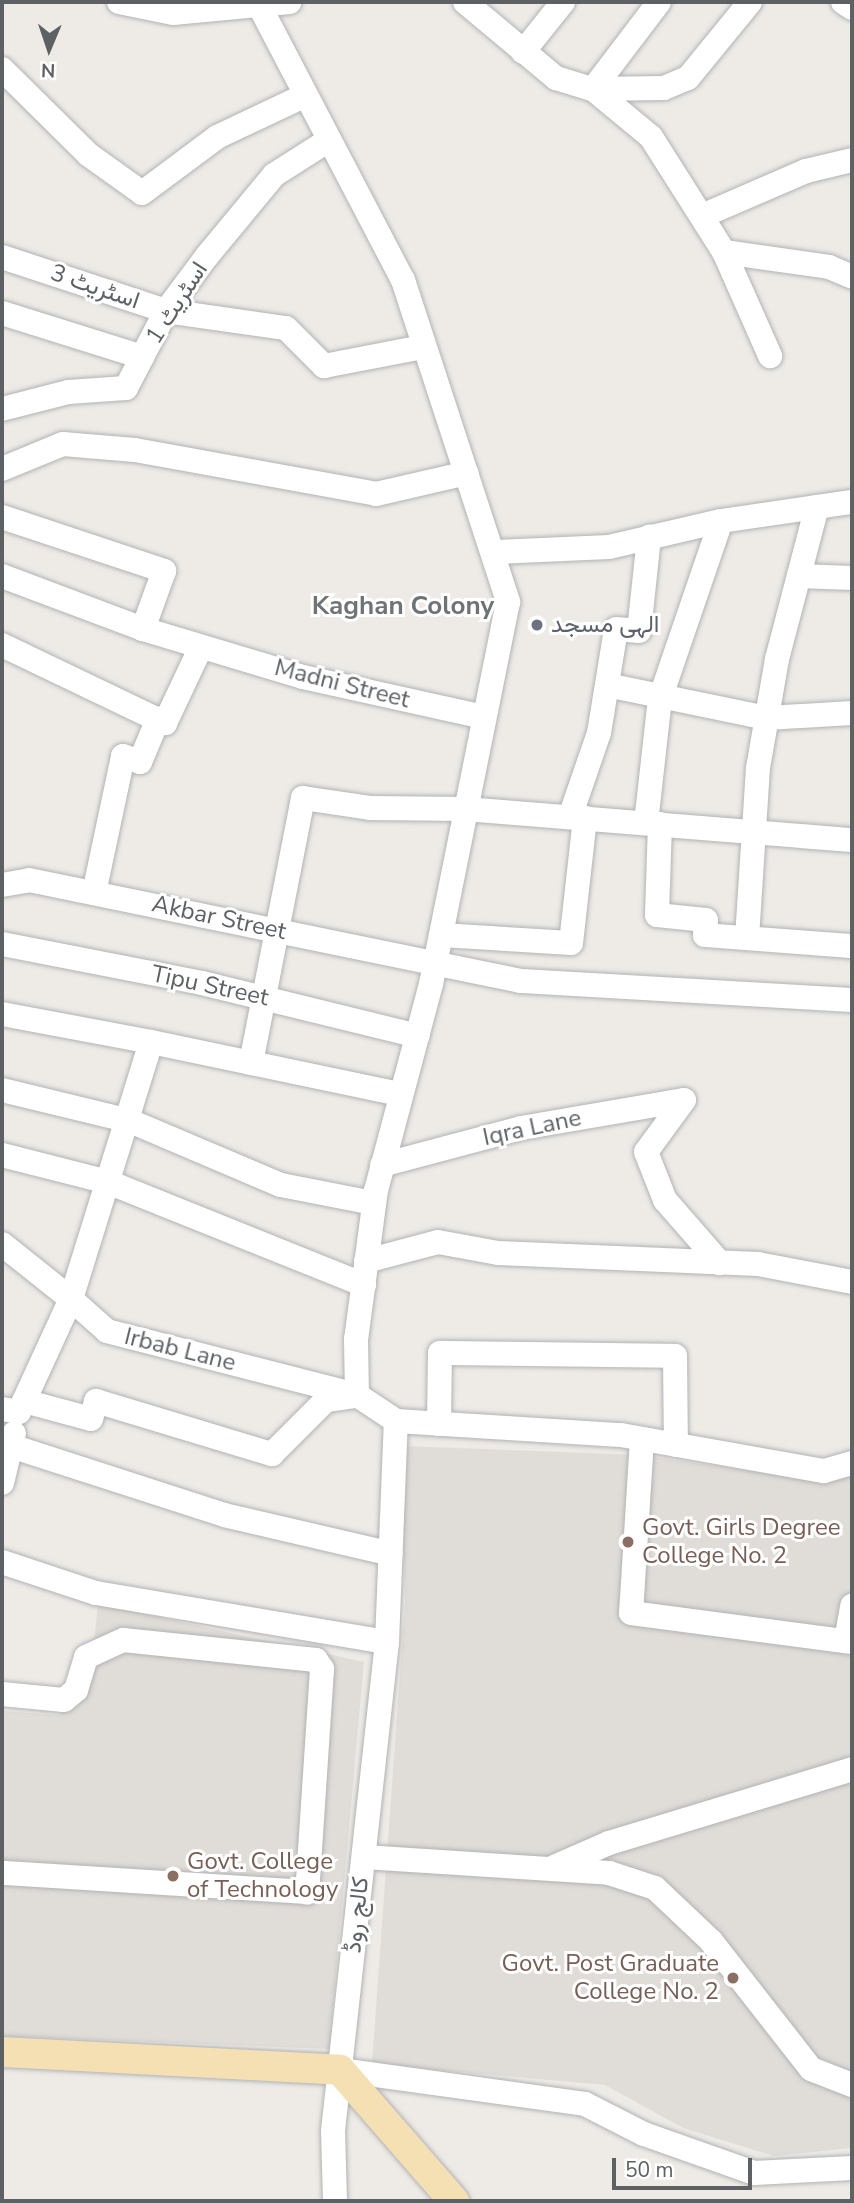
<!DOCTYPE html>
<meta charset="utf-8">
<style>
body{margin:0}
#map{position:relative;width:854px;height:2203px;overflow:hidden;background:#eeebe6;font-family:"Nunito Sans",Vazirmatn,sans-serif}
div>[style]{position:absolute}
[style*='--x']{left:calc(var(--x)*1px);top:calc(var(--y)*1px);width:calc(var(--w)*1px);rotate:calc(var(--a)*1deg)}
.education>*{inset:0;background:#e0dcd7}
.roads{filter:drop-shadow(0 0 2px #b1b3b6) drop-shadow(0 0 2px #b1b3b6)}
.minor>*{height:24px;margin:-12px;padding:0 12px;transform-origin:12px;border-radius:12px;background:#fff}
.major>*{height:30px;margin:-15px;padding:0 15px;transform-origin:15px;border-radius:15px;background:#f5e0b4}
.dots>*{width:19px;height:19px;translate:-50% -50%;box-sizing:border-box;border:4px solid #fff;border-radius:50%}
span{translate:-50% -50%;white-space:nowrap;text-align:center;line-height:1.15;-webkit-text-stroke:6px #fff;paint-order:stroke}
.street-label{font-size:24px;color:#5d6164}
.worship-label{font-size:24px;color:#5b616d}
.left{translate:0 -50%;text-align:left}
.education-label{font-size:24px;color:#785e54}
.right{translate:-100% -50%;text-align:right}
.neighbourhood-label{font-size:26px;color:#6e7376;font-weight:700}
.frame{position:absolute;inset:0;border:4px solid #5d6164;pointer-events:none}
.north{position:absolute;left:14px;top:14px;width:70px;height:70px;-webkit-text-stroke:5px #fff;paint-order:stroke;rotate:182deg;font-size:19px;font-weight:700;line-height:28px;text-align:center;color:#5d6164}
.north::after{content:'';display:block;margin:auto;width:24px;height:32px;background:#5d6164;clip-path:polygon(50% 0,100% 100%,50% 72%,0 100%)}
.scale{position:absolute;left:612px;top:2158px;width:140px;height:32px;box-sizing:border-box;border:4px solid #5d6164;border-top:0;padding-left:9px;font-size:21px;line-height:24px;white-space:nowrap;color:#5d6164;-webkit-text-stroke:5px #fff;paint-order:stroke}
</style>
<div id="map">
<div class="education">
<i style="clip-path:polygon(401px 1446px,641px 1455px,826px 1482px,852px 1475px,852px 2148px,774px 2156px,683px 2128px,605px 2085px,372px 2064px,405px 1603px)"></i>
<i style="clip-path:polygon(98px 1604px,364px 1662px,329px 2049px,2px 2036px,2px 1711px,59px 1715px,89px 1688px)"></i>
</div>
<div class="roads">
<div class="minor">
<i style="--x:119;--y:2;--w:55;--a:11.5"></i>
<i style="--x:173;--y:13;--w:117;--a:-5.4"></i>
<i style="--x:465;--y:2;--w:119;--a:39.9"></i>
<i style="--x:556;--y:78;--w:39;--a:17"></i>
<i style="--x:593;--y:89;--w:75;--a:39.6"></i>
<i style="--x:651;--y:137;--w:136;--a:57.6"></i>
<i style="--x:724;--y:252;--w:106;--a:8.1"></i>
<i style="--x:829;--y:267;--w:25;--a:23"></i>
<i style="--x:843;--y:2;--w:11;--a:34"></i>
<i style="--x:258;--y:3;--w:313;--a:62.4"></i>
<i style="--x:403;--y:280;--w:339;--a:71.9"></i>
<i style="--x:508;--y:602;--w:390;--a:101.4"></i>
<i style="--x:431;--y:984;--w:213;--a:104.9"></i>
<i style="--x:376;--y:1190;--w:150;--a:97.6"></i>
<i style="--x:356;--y:1339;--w:56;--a:89"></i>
<i style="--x:357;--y:1395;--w:47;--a:33.7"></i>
<i style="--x:396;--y:1421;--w:225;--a:3.6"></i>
<i style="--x:621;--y:1435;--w:206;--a:10.1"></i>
<i style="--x:824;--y:1471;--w:29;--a:-16"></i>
<i style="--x:523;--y:52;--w:64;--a:-51.3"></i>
<i style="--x:2;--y:69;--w:122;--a:44.7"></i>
<i style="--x:89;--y:155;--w:65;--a:35.6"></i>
<i style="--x:142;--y:193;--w:94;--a:-36.7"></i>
<i style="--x:217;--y:137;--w:98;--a:-25.3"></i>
<i style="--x:593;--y:89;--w:71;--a:-0.8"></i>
<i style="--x:664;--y:88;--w:26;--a:-23"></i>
<i style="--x:688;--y:78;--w:98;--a:-50.8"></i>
<i style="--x:593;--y:89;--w:109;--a:-52.8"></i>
<i style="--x:702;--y:216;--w:113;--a:-23.4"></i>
<i style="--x:806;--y:171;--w:47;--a:-13.4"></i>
<i style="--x:724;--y:252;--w:114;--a:66.1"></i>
<i style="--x:2;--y:257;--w:173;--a:18.2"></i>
<i style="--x:166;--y:311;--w:121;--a:8.1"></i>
<i style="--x:286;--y:328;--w:54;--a:45"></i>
<i style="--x:324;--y:366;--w:101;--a:-10.9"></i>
<i style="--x:2;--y:313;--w:147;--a:17.4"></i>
<i style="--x:2;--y:409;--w:68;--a:-14.4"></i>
<i style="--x:68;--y:392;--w:58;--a:-3.9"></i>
<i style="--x:126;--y:388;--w:87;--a:-62.5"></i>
<i style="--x:166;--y:311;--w:69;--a:-53.3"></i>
<i style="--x:207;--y:256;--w:105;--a:-50.4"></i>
<i style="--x:274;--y:175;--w:65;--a:-32.5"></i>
<i style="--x:2;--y:469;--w:66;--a:-22.3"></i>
<i style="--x:63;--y:444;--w:72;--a:4.8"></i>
<i style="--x:135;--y:450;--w:245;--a:10.3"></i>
<i style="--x:376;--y:494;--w:93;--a:-13"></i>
<i style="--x:2;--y:517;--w:171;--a:18.4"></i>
<i style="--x:164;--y:571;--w:62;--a:109.9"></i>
<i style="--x:496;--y:552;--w:113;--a:-2.5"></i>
<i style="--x:609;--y:547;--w:115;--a:-13.1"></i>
<i style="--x:721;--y:521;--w:132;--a:-8.3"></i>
<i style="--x:2;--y:576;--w:151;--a:20.6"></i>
<i style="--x:143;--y:629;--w:167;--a:16.7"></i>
<i style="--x:303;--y:677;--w:184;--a:12.5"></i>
<i style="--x:799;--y:576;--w:53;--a:2.2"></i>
<i style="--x:2;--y:645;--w:181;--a:25.6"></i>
<i style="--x:165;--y:723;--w:84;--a:-64.7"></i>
<i style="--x:607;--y:685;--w:163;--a:11.7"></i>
<i style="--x:767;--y:718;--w:85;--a:-3.4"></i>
<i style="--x:570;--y:817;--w:89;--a:-71"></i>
<i style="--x:599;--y:733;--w:105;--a:-80.7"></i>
<i style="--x:616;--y:629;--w:23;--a:5"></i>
<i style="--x:639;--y:631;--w:95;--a:-83.9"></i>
<i style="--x:646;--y:823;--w:125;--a:-83.6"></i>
<i style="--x:660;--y:699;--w:188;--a:-71.1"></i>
<i style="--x:660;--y:824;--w:91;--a:91.9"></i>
<i style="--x:657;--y:915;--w:49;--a:5.8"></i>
<i style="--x:706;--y:920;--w:15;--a:94"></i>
<i style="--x:705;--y:935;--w:147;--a:4.3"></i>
<i style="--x:2;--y:885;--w:27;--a:-10"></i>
<i style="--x:29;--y:880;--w:502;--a:11.6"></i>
<i style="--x:521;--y:981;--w:332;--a:3.3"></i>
<i style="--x:94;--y:893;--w:140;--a:-78"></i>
<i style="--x:123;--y:756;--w:18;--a:19"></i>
<i style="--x:140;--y:762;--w:47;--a:-67.3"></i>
<i style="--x:441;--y:935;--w:130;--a:3.5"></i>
<i style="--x:571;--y:943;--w:126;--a:-83.6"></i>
<i style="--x:747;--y:938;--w:170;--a:-86.3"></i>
<i style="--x:758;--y:768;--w:111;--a:-80.1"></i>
<i style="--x:777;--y:659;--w:157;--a:-75.3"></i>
<i style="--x:2;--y:944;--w:204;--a:11"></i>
<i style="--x:202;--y:983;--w:222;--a:13.8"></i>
<i style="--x:2;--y:1014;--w:152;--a:10.6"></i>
<i style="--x:251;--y:1063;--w:270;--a:-78.9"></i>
<i style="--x:303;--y:798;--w:69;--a:8.4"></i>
<i style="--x:371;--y:808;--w:94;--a:0.6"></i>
<i style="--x:465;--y:809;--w:388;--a:4.6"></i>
<i style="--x:2;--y:1090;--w:132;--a:13.6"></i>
<i style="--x:130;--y:1121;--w:164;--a:23"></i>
<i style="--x:281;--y:1185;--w:94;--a:11.1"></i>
<i style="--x:684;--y:1100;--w:64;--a:126.2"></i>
<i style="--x:646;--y:1152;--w:52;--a:68.4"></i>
<i style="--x:665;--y:1200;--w:84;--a:48.9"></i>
<i style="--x:2;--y:1155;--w:109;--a:14.3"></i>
<i style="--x:108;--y:1182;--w:276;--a:21.9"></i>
<i style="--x:382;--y:1165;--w:144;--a:-14.9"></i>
<i style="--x:521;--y:1128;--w:165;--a:-9.7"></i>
<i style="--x:2;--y:1244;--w:88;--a:38.6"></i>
<i style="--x:71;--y:1299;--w:269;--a:-72.7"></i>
<i style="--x:151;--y:1042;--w:254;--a:11.8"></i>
<i style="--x:366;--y:1261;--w:74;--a:-14.8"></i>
<i style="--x:438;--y:1242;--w:61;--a:10.4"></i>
<i style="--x:498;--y:1253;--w:260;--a:2.4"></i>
<i style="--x:758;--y:1264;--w:96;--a:10.8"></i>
<i style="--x:24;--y:1401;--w:69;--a:15"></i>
<i style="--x:91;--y:1419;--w:19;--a:-74"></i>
<i style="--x:96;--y:1401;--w:184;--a:16.8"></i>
<i style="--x:272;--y:1454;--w:76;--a:-45"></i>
<i style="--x:326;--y:1400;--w:27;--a:-8"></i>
<i style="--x:2;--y:1409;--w:17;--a:10"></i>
<i style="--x:19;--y:1412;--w:124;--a:-65.3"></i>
<i style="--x:71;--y:1299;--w:48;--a:41.6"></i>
<i style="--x:107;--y:1331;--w:258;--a:14.4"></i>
<i style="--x:439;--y:1424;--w:71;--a:-89.2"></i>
<i style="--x:440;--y:1353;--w:235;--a:0.7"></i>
<i style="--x:675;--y:1356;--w:89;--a:89.4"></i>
<i style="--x:642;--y:1439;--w:174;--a:93.6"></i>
<i style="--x:631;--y:1613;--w:223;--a:7.5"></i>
<i style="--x:11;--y:1446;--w:224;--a:17.9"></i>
<i style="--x:224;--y:1515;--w:171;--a:13.1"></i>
<i style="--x:2;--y:1483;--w:51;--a:-76.5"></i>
<i style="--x:2;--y:1562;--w:99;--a:18.3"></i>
<i style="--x:96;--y:1593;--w:295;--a:9.6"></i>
<i style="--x:846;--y:1641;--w:36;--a:-80"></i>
<i style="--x:2;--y:1694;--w:62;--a:5.5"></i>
<i style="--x:64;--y:1700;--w:16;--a:-40"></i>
<i style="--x:76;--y:1690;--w:34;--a:-73"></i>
<i style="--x:86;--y:1657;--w:41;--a:-24.7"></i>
<i style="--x:123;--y:1640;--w:194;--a:5.9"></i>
<i style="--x:316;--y:1660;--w:11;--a:56"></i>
<i style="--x:322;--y:1669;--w:224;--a:93.8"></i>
<i style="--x:307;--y:1892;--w:306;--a:-176.4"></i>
<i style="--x:364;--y:1857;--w:246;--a:3.7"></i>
<i style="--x:609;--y:1873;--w:48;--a:18.1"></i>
<i style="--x:655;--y:1888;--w:77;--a:43.4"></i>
<i style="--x:711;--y:1941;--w:162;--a:52"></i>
<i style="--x:811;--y:2069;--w:44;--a:21.3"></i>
<i style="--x:554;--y:1867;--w:60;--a:-23.6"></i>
<i style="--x:609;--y:1843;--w:254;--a:-16.9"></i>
<i style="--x:340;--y:2070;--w:247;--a:7.9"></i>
<i style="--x:585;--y:2104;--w:66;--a:27"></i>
<i style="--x:644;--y:2134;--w:117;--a:19.5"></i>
<i style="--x:754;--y:2173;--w:98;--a:-2.9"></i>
<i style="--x:335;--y:2201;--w:70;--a:-91.6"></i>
<i style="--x:333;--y:2131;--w:492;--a:-83.7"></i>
<i style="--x:387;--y:1642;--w:221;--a:-87.7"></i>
</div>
<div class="major">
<i style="--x:2;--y:2052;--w:338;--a:3"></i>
<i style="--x:340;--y:2070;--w:174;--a:49"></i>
</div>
</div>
<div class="dots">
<i style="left:537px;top:625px;background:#6b7280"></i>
<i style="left:628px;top:1542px;background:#8d6e63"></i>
<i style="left:173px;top:1876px;background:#8d6e63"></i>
<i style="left:733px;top:1978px;background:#8d6e63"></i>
</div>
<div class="street-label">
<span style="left:95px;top:287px;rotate:19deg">اسٹریٹ 3</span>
<span style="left:177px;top:303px;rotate:-57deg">اسٹریٹ 1</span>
<span style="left:342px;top:684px;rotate:14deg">Madni Street</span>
<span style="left:219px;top:918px;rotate:12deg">Akbar Street</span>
<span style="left:210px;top:986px;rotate:12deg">Tipu Street</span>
<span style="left:532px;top:1128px;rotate:-12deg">Iqra Lane</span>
<span style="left:180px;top:1350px;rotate:14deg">Irbab Lane</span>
<span style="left:357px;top:1915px;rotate:-84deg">کالج روڈ</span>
</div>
<div class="worship-label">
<span class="left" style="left:551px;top:625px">الہی مسجد</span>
</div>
<div class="education-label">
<span class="left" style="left:642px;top:1542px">Govt. Girls Degree<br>College No. 2</span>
<span class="left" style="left:187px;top:1876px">Govt. College<br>of Technology</span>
<span class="right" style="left:719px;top:1978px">Govt. Post Graduate<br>College No. 2</span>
</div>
<div class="neighbourhood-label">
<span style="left:403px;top:606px">Kaghan Colony</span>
</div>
<div class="frame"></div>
<div class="north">N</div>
<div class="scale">50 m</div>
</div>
